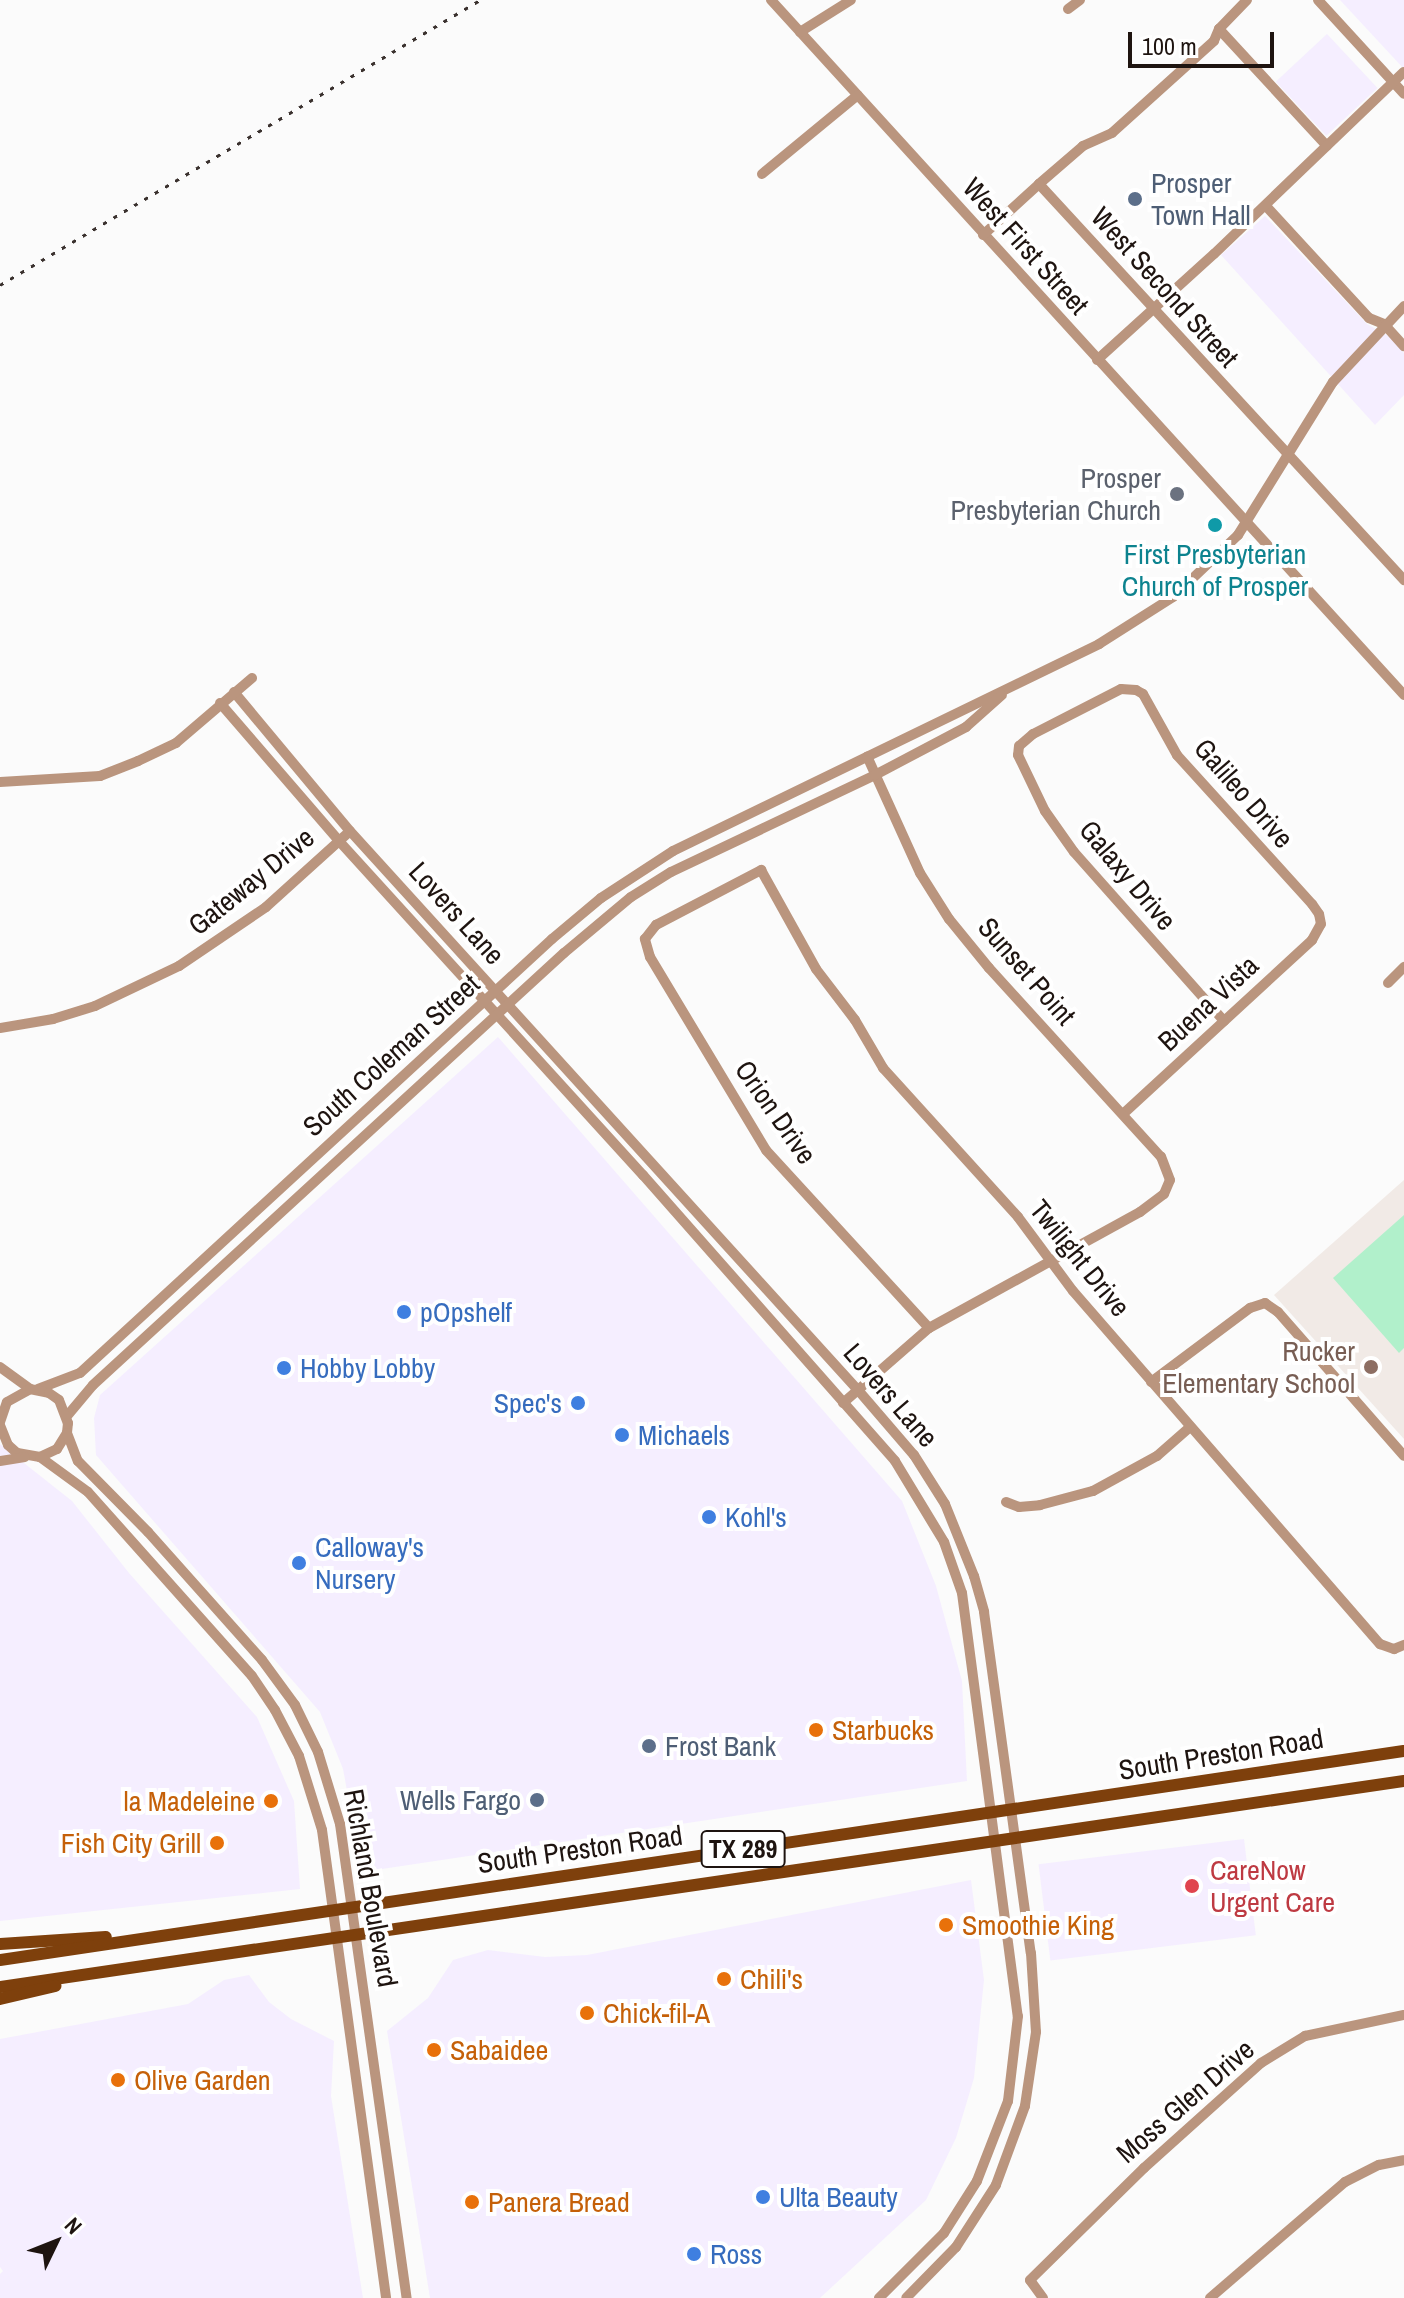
<!DOCTYPE html>
<style>
body{margin:0}
#map{position:relative;width:1404px;height:2298px;overflow:hidden;background:#fbfbfb;font-family:"Archivo Narrow",sans-serif}
div>[style]{position:absolute}
[style*='--x']{left:calc(var(--x)*1px);top:calc(var(--y)*1px);width:calc(var(--w)*1px);rotate:calc(var(--a)*1deg)}
.commercial>*{inset:0;background:#f5eeff;transform-origin:0 0}
.built>*{inset:0;background:#f1eae6}
.green>*{inset:0;background:#b1f0cb}
.minor>*{height:10px;margin:-5px;padding:0 5px;transform-origin:5px;border-radius:5px;background:#ba957e}
.major>*{height:12px;margin:-6px;padding:0 6px;transform-origin:6px;border-radius:6px;background:#7e400c}
.rail>*{height:3px;margin-top:-1.5px;transform-origin:0;background:repeating-linear-gradient(90deg,#3a312e 0 4px,transparent 0 12px)}
.dots>*{width:22px;height:22px;translate:-50% -50%;box-sizing:border-box;border:4px solid #fff;border-radius:50%}
span{translate:-50% -50%;white-space:nowrap;text-align:center;line-height:1.15;-webkit-text-stroke:8px #fff;paint-order:stroke}
.shield-label span{padding:2px 6px;background:#fff;border:2px solid;border-radius:6px;-webkit-text-stroke-width:0}
.shield-label{font-size:26px;color:#1e1410;font-weight:700}
.service-label{font-size:28px;color:#4e5e75}
.left{translate:0 -50%;text-align:left}
.right{translate:-100% -50%;text-align:right}
.street-label{font-size:28px;color:#1e1410}
.worship-label{font-size:28px;color:#5b616d}
.culture-label{font-size:28px;color:#0d838f}
.shop-label{font-size:28px;color:#366cbe}
.education-label{font-size:28px;color:#785e54}
.food-label{font-size:28px;color:#c56008}
.health-label{font-size:28px;color:#be3a42}
.north{position:absolute;left:16px;top:2202px;width:80px;height:80px;-webkit-text-stroke:6px #fff;paint-order:stroke;rotate:47deg;font-size:22px;font-weight:700;line-height:32px;text-align:center;color:#1e1410}
.north::after{content:'';display:block;margin:auto;width:28px;height:36px;background:#1e1410;clip-path:polygon(50% 0,100% 100%,50% 72%,0 100%)}
.scale{position:absolute;left:1128px;top:32px;width:146px;height:36px;box-sizing:border-box;border:4px solid #1e1410;border-top:0;padding-left:10px;font-size:24px;line-height:28px;white-space:nowrap;color:#1e1410;-webkit-text-stroke:6px #fff;paint-order:stroke}
</style>
<div id="map">
<div class="commercial">
<i style="clip-path:polygon(1340px 0,1404px 0,1404px 69px)"></i>
<i style="left:1327px;top:34px;width:74px;height:70px;rotate:47deg"></i>
<i style="clip-path:polygon(1265px 216px,1367px 324px,1388px 336px,1404px 353px,1404px 395px,1375px 425px,1221px 255px)"></i>
<i style="clip-path:polygon(498px 1037px,902px 1501px,936px 1586px,962px 1681px,967px 1781px,362px 1872px,343px 1769px,320px 1712px,96px 1455px,94px 1418px,100px 1395px)"></i>
<i style="clip-path:polygon(0 1444px,72px 1501px,129px 1573px,257px 1717px,294px 1801px,300px 1889px,0 1921px)"></i>
<i style="left:1244px;top:1839px;width:97px;height:207px;rotate:83deg"></i>
<i style="clip-path:polygon(971px 1880px,984px 1980px,974px 2078px,956px 2138px,926px 2200px,820px 2298px,430px 2298px,387px 2031px,428px 1998px,453px 1960px,488px 1950px,545px 1957px,587px 1955px)"></i>
<i style="clip-path:polygon(249px 1975px,269px 2002px,291px 2019px,334px 2041px,331px 2096px,363px 2298px,0 2298px,0 2274px,3px 2271px,0 2267px,0 2039px,188px 2004px,224px 1980px)"></i>
</div>
<div class="built">
<i style="clip-path:polygon(1404px 1180px,1404px 1439px,1274px 1295px)"></i>
</div>
<div class="green">
<i style="clip-path:polygon(1404px 1215px,1404px 1348px,1399px 1353px,1333px 1278px)"></i>
</div>
<div class="minor">
<i style="--x:771;--y:0;--w:940;--a:47.67"></i>
<i style="--x:1247;--y:0;--w:40;--a:134"></i>
<i style="--x:1219;--y:29;--w:13;--a:113"></i>
<i style="--x:1214;--y:41;--w:137;--a:138"></i>
<i style="--x:1112;--y:133;--w:32;--a:156"></i>
<i style="--x:1083;--y:146;--w:58;--a:139.2"></i>
<i style="--x:1039;--y:184;--w:539;--a:47.33"></i>
<i style="--x:1318;--y:0;--w:127;--a:47.5"></i>
<i style="--x:1068;--y:9;--w:15;--a:-37"></i>
<i style="--x:1219;--y:29;--w:159;--a:47.3"></i>
<i style="--x:800;--y:32;--w:60;--a:-32.1"></i>
<i style="--x:762;--y:174;--w:124;--a:-39.5"></i>
<i style="--x:1266;--y:206;--w:152;--a:47.4"></i>
<i style="--x:1369;--y:318;--w:16;--a:22"></i>
<i style="--x:1384;--y:324;--w:30;--a:48"></i>
<i style="--x:983;--y:235;--w:76;--a:-42.3"></i>
<i style="--x:1097;--y:360;--w:158;--a:-42.2"></i>
<i style="--x:1214;--y:254;--w:263;--a:-43.8"></i>
<i style="--x:234;--y:692;--w:181;--a:50.2"></i>
<i style="--x:350;--y:831;--w:755;--a:47.74"></i>
<i style="--x:858;--y:1390;--w:86;--a:49.3"></i>
<i style="--x:914;--y:1455;--w:58;--a:57.7"></i>
<i style="--x:945;--y:1504;--w:78;--a:68.1"></i>
<i style="--x:974;--y:1576;--w:37;--a:74"></i>
<i style="--x:984;--y:1612;--w:344;--a:82.2"></i>
<i style="--x:1031;--y:1953;--w:79;--a:86.4"></i>
<i style="--x:1036;--y:2032;--w:75;--a:98.5"></i>
<i style="--x:1025;--y:2106;--w:84;--a:110.2"></i>
<i style="--x:996;--y:2185;--w:74;--a:122.8"></i>
<i style="--x:956;--y:2247;--w:71;--a:134.4"></i>
<i style="--x:220;--y:703;--w:182;--a:49.2"></i>
<i style="--x:339;--y:841;--w:452;--a:47.7"></i>
<i style="--x:643;--y:1175;--w:381;--a:48.6"></i>
<i style="--x:895;--y:1461;--w:95;--a:58.8"></i>
<i style="--x:944;--y:1542;--w:54;--a:70.6"></i>
<i style="--x:962;--y:1593;--w:427;--a:82.5"></i>
<i style="--x:1018;--y:2016;--w:86;--a:96.7"></i>
<i style="--x:1008;--y:2101;--w:86;--a:111.2"></i>
<i style="--x:977;--y:2181;--w:62;--a:122.4"></i>
<i style="--x:944;--y:2233;--w:92;--a:135"></i>
<i style="--x:0;--y:782;--w:100;--a:-3.4"></i>
<i style="--x:100;--y:776;--w:41;--a:-21.5"></i>
<i style="--x:138;--y:761;--w:42;--a:-25.3"></i>
<i style="--x:176;--y:743;--w:100;--a:-40.5"></i>
<i style="--x:1388;--y:983;--w:23;--a:-45"></i>
<i style="--x:0;--y:1028;--w:54;--a:-9.6"></i>
<i style="--x:53;--y:1019;--w:44;--a:-17.2"></i>
<i style="--x:95;--y:1006;--w:93;--a:-25.5"></i>
<i style="--x:179;--y:966;--w:105;--a:-34.1"></i>
<i style="--x:266;--y:907;--w:113;--a:-42.1"></i>
<i style="--x:1123;--y:1114;--w:257;--a:-42.6"></i>
<i style="--x:1312;--y:940;--w:18;--a:-61"></i>
<i style="--x:1321;--y:924;--w:10;--a:-101"></i>
<i style="--x:1319;--y:914;--w:12;--a:-125"></i>
<i style="--x:1312;--y:904;--w:201;--a:-132.2"></i>
<i style="--x:1177;--y:755;--w:70;--a:-119.1"></i>
<i style="--x:1143;--y:694;--w:8;--a:-150"></i>
<i style="--x:1136;--y:690;--w:15;--a:-176"></i>
<i style="--x:1121;--y:689;--w:99;--a:152.9"></i>
<i style="--x:1033;--y:734;--w:18;--a:139"></i>
<i style="--x:1019;--y:746;--w:9;--a:96"></i>
<i style="--x:1018;--y:755;--w:62;--a:64.3"></i>
<i style="--x:1045;--y:811;--w:50;--a:54.7"></i>
<i style="--x:1074;--y:852;--w:226;--a:48.4"></i>
<i style="--x:929;--y:1328;--w:241;--a:-132.5"></i>
<i style="--x:766;--y:1150;--w:225;--a:-121"></i>
<i style="--x:650;--y:957;--w:19;--a:-106"></i>
<i style="--x:645;--y:939;--w:18;--a:-52"></i>
<i style="--x:656;--y:925;--w:119;--a:-27.6"></i>
<i style="--x:761;--y:870;--w:113;--a:60.9"></i>
<i style="--x:816;--y:969;--w:64;--a:52.6"></i>
<i style="--x:855;--y:1020;--w:56;--a:59.7"></i>
<i style="--x:883;--y:1068;--w:201;--a:47.8"></i>
<i style="--x:1018;--y:1217;--w:92;--a:53.4"></i>
<i style="--x:1073;--y:1291;--w:468;--a:49"></i>
<i style="--x:1380;--y:1644;--w:15;--a:20"></i>
<i style="--x:1394;--y:1649;--w:11;--a:-22"></i>
<i style="--x:0;--y:1367;--w:37;--a:36"></i>
<i style="--x:1151;--y:1382;--w:124;--a:-36.8"></i>
<i style="--x:1250;--y:1308;--w:16;--a:-18"></i>
<i style="--x:1265;--y:1303;--w:16;--a:35"></i>
<i style="--x:1278;--y:1312;--w:191;--a:48.8"></i>
<i style="--x:38;--y:1389;--w:45;--a:-20.9"></i>
<i style="--x:80;--y:1373;--w:641;--a:-42.6"></i>
<i style="--x:552;--y:939;--w:64;--a:-39.9"></i>
<i style="--x:601;--y:898;--w:86;--a:-33.1"></i>
<i style="--x:673;--y:851;--w:474;--a:-25.9"></i>
<i style="--x:1099;--y:644;--w:88;--a:-32.4"></i>
<i style="--x:1173;--y:597;--w:90;--a:-43.6"></i>
<i style="--x:1238;--y:535;--w:180;--a:-58.2"></i>
<i style="--x:1333;--y:382;--w:104;--a:-46.9"></i>
<i style="--x:843;--y:1403;--w:114;--a:-41.1"></i>
<i style="--x:929;--y:1328;--w:241;--a:-28.8"></i>
<i style="--x:1140;--y:1212;--w:30;--a:-37"></i>
<i style="--x:1164;--y:1194;--w:15;--a:-67"></i>
<i style="--x:1170;--y:1180;--w:25;--a:-111"></i>
<i style="--x:1161;--y:1157;--w:256;--a:-132.3"></i>
<i style="--x:989;--y:968;--w:63;--a:-129.2"></i>
<i style="--x:949;--y:919;--w:54;--a:-122.2"></i>
<i style="--x:920;--y:873;--w:128;--a:-114.4"></i>
<i style="--x:67;--y:1416;--w:40;--a:-50"></i>
<i style="--x:93;--y:1385;--w:639;--a:-42.53"></i>
<i style="--x:564;--y:953;--w:87;--a:-39.9"></i>
<i style="--x:631;--y:897;--w:47;--a:-32"></i>
<i style="--x:671;--y:872;--w:226;--a:-25.4"></i>
<i style="--x:875;--y:775;--w:103;--a:-27.8"></i>
<i style="--x:966;--y:727;--w:48;--a:-41.6"></i>
<i style="--x:0;--y:1422;--w:21;--a:-71"></i>
<i style="--x:7;--y:1402;--w:26;--a:-29"></i>
<i style="--x:30;--y:1389;--w:19;--a:12"></i>
<i style="--x:49;--y:1393;--w:12;--a:35"></i>
<i style="--x:59;--y:1400;--w:25;--a:69"></i>
<i style="--x:68;--y:1423;--w:10;--a:96"></i>
<i style="--x:67;--y:1433;--w:19;--a:122"></i>
<i style="--x:57;--y:1449;--w:19;--a:155"></i>
<i style="--x:40;--y:1457;--w:23;--a:-170"></i>
<i style="--x:17;--y:1453;--w:12;--a:-138"></i>
<i style="--x:8;--y:1445;--w:22;--a:-112"></i>
<i style="--x:67;--y:1433;--w:30;--a:69"></i>
<i style="--x:78;--y:1461;--w:100;--a:45.4"></i>
<i style="--x:148;--y:1532;--w:171;--a:48.3"></i>
<i style="--x:262;--y:1660;--w:56;--a:53.7"></i>
<i style="--x:295;--y:1705;--w:52;--a:63.9"></i>
<i style="--x:318;--y:1752;--w:75;--a:73"></i>
<i style="--x:340;--y:1824;--w:479;--a:82"></i>
<i style="--x:40;--y:1457;--w:59;--a:36.1"></i>
<i style="--x:88;--y:1492;--w:246;--a:48.3"></i>
<i style="--x:252;--y:1676;--w:41;--a:55.9"></i>
<i style="--x:275;--y:1710;--w:52;--a:62.4"></i>
<i style="--x:299;--y:1756;--w:77;--a:72.7"></i>
<i style="--x:322;--y:1830;--w:472;--a:82.2"></i>
<i style="--x:0;--y:1461;--w:25;--a:-9"></i>
<i style="--x:1006;--y:1502;--w:14;--a:21"></i>
<i style="--x:1019;--y:1507;--w:21;--a:-5"></i>
<i style="--x:1040;--y:1505;--w:55;--a:-14.8"></i>
<i style="--x:1093;--y:1491;--w:73;--a:-28.7"></i>
<i style="--x:1157;--y:1456;--w:44;--a:-41.3"></i>
<i style="--x:1043;--y:2298;--w:22;--a:-126"></i>
<i style="--x:1030;--y:2280;--w:160;--a:-44.5"></i>
<i style="--x:1144;--y:2168;--w:157;--a:-41.9"></i>
<i style="--x:1261;--y:2063;--w:52;--a:-31.5"></i>
<i style="--x:1305;--y:2036;--w:101;--a:-12"></i>
<i style="--x:1210;--y:2298;--w:178;--a:-40.7"></i>
<i style="--x:1345;--y:2182;--w:38;--a:-27"></i>
<i style="--x:1379;--y:2165;--w:25;--a:-11"></i>
</div>
<div class="major">
<i style="--x:0;--y:1944;--w:106;--a:-3.8"></i>
<i style="--x:0;--y:1960;--w:1419;--a:-8.47"></i>
<i style="--x:0;--y:1987;--w:1419;--a:-8.35"></i>
<i style="--x:0;--y:1999;--w:57;--a:-13.3"></i>
</div>
<div class="rail">
<i style="--x:0;--y:285;--w:558;--a:-30.7"></i>
</div>
<div class="dots">
<i style="left:1135px;top:199px;background:#5c6f8a"></i>
<i style="left:1177px;top:494px;background:#6b7280"></i>
<i style="left:1215px;top:525px;background:#0f9aa8"></i>
<i style="left:404px;top:1312px;background:#3f7fe0"></i>
<i style="left:1371px;top:1367px;background:#8d6e63"></i>
<i style="left:284px;top:1368px;background:#3f7fe0"></i>
<i style="left:578px;top:1403px;background:#3f7fe0"></i>
<i style="left:622px;top:1435px;background:#3f7fe0"></i>
<i style="left:709px;top:1517px;background:#3f7fe0"></i>
<i style="left:299px;top:1563px;background:#3f7fe0"></i>
<i style="left:816px;top:1730px;background:#e8710a"></i>
<i style="left:649px;top:1746px;background:#5c6f8a"></i>
<i style="left:537px;top:1800px;background:#5c6f8a"></i>
<i style="left:271px;top:1801px;background:#e8710a"></i>
<i style="left:217px;top:1843px;background:#e8710a"></i>
<i style="left:1192px;top:1886px;background:#e0444e"></i>
<i style="left:946px;top:1925px;background:#e8710a"></i>
<i style="left:724px;top:1979px;background:#e8710a"></i>
<i style="left:587px;top:2013px;background:#e8710a"></i>
<i style="left:434px;top:2050px;background:#e8710a"></i>
<i style="left:118px;top:2080px;background:#e8710a"></i>
<i style="left:763px;top:2197px;background:#3f7fe0"></i>
<i style="left:472px;top:2202px;background:#e8710a"></i>
<i style="left:694px;top:2254px;background:#3f7fe0"></i>
</div>
<div class="shield-label">
<span style="left:743px;top:1849px">TX 289</span>
</div>
<div class="service-label">
<span class="left" style="left:1151px;top:199px">Prosper<br>Town Hall</span>
<span class="left" style="left:665px;top:1746px">Frost Bank</span>
<span class="right" style="left:521px;top:1800px">Wells Fargo</span>
</div>
<div class="street-label">
<span style="left:1026px;top:246px;rotate:48deg">West First Street</span>
<span style="left:1165px;top:287px;rotate:48deg">West Second Street</span>
<span style="left:1244px;top:793px;rotate:49deg">Galileo Drive</span>
<span style="left:1128px;top:875px;rotate:50deg">Galaxy Drive</span>
<span style="left:251px;top:881px;rotate:-39deg">Gateway Drive</span>
<span style="left:457px;top:913px;rotate:48deg">Lovers Lane</span>
<span style="left:1027px;top:971px;rotate:49deg">Sunset Point</span>
<span style="left:1208px;top:1003px;rotate:-43deg">Buena Vista</span>
<span style="left:391px;top:1055px;rotate:-42deg">South Coleman Street</span>
<span style="left:776px;top:1112px;rotate:55deg">Orion Drive</span>
<span style="left:1080px;top:1258px;rotate:51deg">Twilight Drive</span>
<span style="left:891px;top:1395px;rotate:49deg">Lovers Lane</span>
<span style="left:1221px;top:1754px;rotate:-9deg">South Preston Road</span>
<span style="left:580px;top:1849px;rotate:-8deg">South Preston Road</span>
<span style="left:371px;top:1888px;rotate:80deg">Richland Boulevard</span>
<span style="left:1185px;top:2101px;rotate:-41deg">Moss Glen Drive</span>
</div>
<div class="worship-label">
<span class="right" style="left:1161px;top:494px">Prosper<br>Presbyterian Church</span>
</div>
<div class="culture-label">
<span style="left:1215px;top:570px">First Presbyterian<br>Church of Prosper</span>
</div>
<div class="shop-label">
<span class="left" style="left:420px;top:1312px">pOpshelf</span>
<span class="left" style="left:300px;top:1368px">Hobby Lobby</span>
<span class="right" style="left:562px;top:1403px">Spec's</span>
<span class="left" style="left:638px;top:1435px">Michaels</span>
<span class="left" style="left:725px;top:1517px">Kohl's</span>
<span class="left" style="left:315px;top:1563px">Calloway's<br>Nursery</span>
<span class="left" style="left:779px;top:2197px">Ulta Beauty</span>
<span class="left" style="left:710px;top:2254px">Ross</span>
</div>
<div class="education-label">
<span class="right" style="left:1355px;top:1367px">Rucker<br>Elementary School</span>
</div>
<div class="food-label">
<span class="left" style="left:832px;top:1730px">Starbucks</span>
<span class="right" style="left:255px;top:1801px">la Madeleine</span>
<span class="right" style="left:201px;top:1843px">Fish City Grill</span>
<span class="left" style="left:962px;top:1925px">Smoothie King</span>
<span class="left" style="left:740px;top:1979px">Chili's</span>
<span class="left" style="left:603px;top:2013px">Chick-fil-A</span>
<span class="left" style="left:450px;top:2050px">Sabaidee</span>
<span class="left" style="left:134px;top:2080px">Olive Garden</span>
<span class="left" style="left:488px;top:2202px">Panera Bread</span>
</div>
<div class="health-label">
<span class="left" style="left:1210px;top:1886px">CareNow<br>Urgent Care</span>
</div>
<div class="north">N</div>
<div class="scale">100 m</div>
</div>
